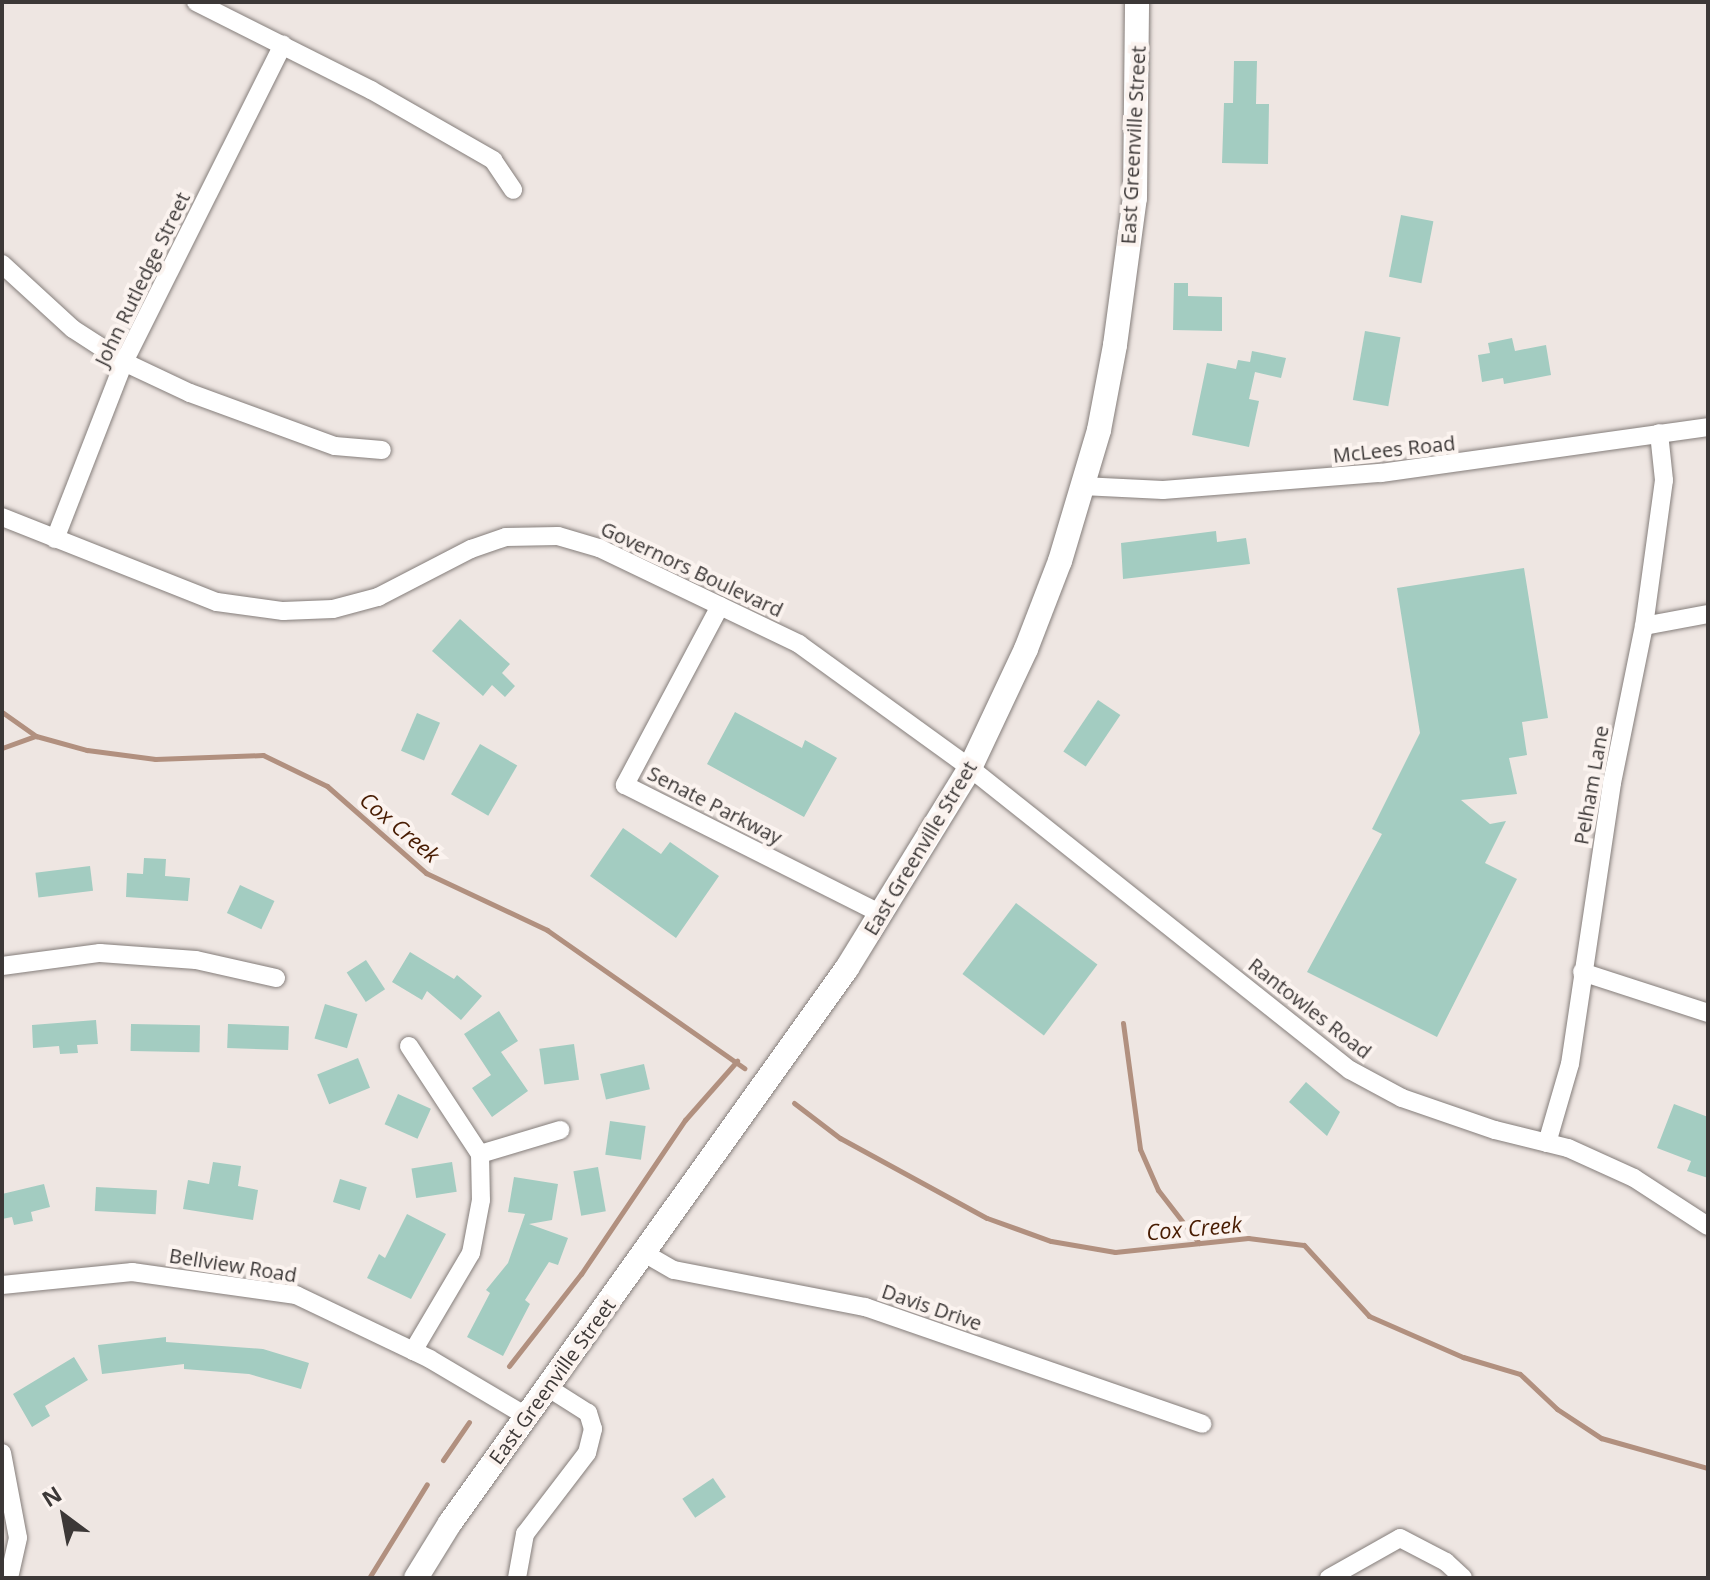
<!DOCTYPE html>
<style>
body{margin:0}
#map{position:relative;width:1710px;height:1580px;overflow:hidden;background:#eee6e2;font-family:"Open Sans",sans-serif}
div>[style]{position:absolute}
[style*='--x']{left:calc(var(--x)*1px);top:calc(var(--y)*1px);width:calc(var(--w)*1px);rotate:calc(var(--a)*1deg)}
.stream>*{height:5px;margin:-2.5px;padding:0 2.5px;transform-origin:2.5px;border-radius:2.5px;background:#b1907f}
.building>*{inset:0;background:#a3ccc1;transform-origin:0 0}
.roads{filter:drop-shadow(0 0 2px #857e7b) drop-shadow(0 0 2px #857e7b)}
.minor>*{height:18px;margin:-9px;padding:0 9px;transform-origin:9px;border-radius:9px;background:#fff}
.major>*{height:24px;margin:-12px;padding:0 12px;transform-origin:12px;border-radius:12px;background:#fff}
span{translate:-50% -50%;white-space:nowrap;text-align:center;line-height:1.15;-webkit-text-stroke:8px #fbf3ef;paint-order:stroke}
.street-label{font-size:20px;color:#3c3837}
.water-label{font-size:22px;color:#471b01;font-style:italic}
.frame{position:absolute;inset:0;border:4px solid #3c3837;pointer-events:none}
.north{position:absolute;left:24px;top:1476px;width:80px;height:80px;-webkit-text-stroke:6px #fbf3ef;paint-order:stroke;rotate:328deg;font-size:22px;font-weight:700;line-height:32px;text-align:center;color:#3c3837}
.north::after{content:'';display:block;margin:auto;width:28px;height:36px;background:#3c3837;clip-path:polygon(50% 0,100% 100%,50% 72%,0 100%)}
</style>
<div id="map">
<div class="stream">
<i style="--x:2;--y:712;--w:42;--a:35.2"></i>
<i style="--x:36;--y:736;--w:53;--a:15.4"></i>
<i style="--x:87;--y:750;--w:69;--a:7.5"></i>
<i style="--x:155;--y:759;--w:108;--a:-2.1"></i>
<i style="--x:263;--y:755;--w:71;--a:25.8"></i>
<i style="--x:327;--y:786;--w:132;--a:41.3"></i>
<i style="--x:426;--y:873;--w:134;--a:25.2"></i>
<i style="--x:547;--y:930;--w:241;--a:35"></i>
<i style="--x:2;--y:748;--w:35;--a:-20"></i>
<i style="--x:1123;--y:1023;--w:127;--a:82.3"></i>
<i style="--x:1140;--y:1149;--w:45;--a:66.3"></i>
<i style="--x:1158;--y:1190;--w:67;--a:52.3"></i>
<i style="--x:794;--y:1103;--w:58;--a:37.3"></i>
<i style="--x:840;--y:1138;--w:167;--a:28.6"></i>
<i style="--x:987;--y:1218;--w:68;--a:19.8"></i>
<i style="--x:1051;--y:1241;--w:65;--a:9.8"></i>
<i style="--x:1115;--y:1252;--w:134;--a:-6"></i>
<i style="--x:1248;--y:1238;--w:56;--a:7.1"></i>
<i style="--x:1304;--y:1245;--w:96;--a:47.5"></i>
<i style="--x:1369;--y:1316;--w:103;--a:23.6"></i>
<i style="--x:1463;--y:1357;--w:59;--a:16.6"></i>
<i style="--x:1520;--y:1374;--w:51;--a:43.4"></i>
<i style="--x:1557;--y:1409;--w:53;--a:33.4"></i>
<i style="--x:1601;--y:1438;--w:111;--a:15.7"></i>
<i style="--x:509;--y:1366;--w:117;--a:-52"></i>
<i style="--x:581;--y:1274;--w:186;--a:-56"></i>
<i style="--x:685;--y:1120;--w:79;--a:-48.6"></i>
<i style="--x:443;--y:1460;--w:46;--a:-55.6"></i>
<i style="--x:369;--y:1578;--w:110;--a:-58.3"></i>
</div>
<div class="building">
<i style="clip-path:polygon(1234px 61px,1257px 61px,1256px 104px,1269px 104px,1268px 164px,1222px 163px,1224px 103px,1233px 103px)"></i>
<i style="left:1401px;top:215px;width:33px;height:63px;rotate:11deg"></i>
<i style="clip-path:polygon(1174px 283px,1188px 283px,1188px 296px,1222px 297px,1222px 331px,1173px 330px)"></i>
<i style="left:1365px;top:331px;width:36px;height:70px;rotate:10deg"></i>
<i style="clip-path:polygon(1512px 338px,1515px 351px,1546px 345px,1551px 375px,1504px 384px,1503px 378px,1482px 382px,1478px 355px,1490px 353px,1488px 343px)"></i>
<i style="clip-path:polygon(1252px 351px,1286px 358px,1281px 378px,1255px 372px,1249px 399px,1259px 401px,1249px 447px,1192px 435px,1207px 363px,1236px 369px,1238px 360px,1250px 362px)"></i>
<i style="clip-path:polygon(1216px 531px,1217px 542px,1246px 538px,1250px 564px,1123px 579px,1121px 543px)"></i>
<i style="clip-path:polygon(1524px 568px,1548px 718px,1522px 722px,1527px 755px,1509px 758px,1517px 794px,1461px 800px,1490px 824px,1506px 821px,1485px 863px,1517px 879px,1437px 1037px,1307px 972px,1382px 834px,1372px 829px,1420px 733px,1397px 588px)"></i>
<i style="clip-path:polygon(460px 619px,510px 664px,502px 673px,515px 686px,505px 697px,492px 685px,483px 696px,432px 651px)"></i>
<i style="left:1098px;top:700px;width:27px;height:62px;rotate:34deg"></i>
<i style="clip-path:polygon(735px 712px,802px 748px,805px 740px,837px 758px,804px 817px,707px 764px)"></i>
<i style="left:417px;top:713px;width:25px;height:41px;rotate:23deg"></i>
<i style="left:480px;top:744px;width:43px;height:58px;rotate:30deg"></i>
<i style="clip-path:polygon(623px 828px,661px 854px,670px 842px,719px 876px,676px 938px,590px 876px)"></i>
<i style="clip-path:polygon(144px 858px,166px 859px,165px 876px,190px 878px,188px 901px,126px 897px,127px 873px,143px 874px)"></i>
<i style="left:90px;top:866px;width:25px;height:55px;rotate:83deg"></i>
<i style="left:240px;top:885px;width:38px;height:31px;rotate:25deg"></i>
<i style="left:1016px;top:903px;width:102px;height:89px;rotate:37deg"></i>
<i style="clip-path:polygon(410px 952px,454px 979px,457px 975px,482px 996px,461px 1020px,427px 991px,422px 1000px,392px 982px)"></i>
<i style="left:366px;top:960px;width:35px;height:23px;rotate:57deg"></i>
<i style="left:325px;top:1004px;width:34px;height:36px;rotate:17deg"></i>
<i style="clip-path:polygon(499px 1011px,518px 1041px,501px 1052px,528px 1091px,492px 1117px,472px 1088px,491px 1075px,464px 1034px)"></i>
<i style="clip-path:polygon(96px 1020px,98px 1044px,77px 1045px,78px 1053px,60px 1054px,59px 1046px,33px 1048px,32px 1025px)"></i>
<i style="left:131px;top:1024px;width:69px;height:27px;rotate:1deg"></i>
<i style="left:228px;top:1024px;width:61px;height:24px;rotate:2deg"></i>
<i style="left:574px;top:1044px;width:36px;height:35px;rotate:82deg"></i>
<i style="left:358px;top:1058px;width:32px;height:44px;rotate:68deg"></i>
<i style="left:644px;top:1064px;width:26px;height:45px;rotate:77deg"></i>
<i style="clip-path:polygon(1306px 1082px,1340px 1112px,1327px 1136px,1289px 1102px)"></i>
<i style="left:398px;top:1094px;width:36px;height:33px;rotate:24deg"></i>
<i style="clip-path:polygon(1674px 1104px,1708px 1117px,1708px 1178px,1687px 1171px,1691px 1161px,1657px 1148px)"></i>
<i style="left:610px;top:1121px;width:36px;height:34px;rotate:8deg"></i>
<i style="clip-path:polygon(213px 1162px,241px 1166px,238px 1186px,258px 1190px,253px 1220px,183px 1209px,188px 1180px,209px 1184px)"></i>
<i style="left:452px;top:1162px;width:30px;height:41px;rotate:81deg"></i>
<i style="left:598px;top:1167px;width:45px;height:25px;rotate:80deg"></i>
<i style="clip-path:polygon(514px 1177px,558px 1184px,552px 1220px,529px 1224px,568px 1238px,558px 1265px,549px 1262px,525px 1300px,530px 1304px,503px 1356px,467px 1337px,490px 1293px,486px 1290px,508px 1263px,525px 1214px,508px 1212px)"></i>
<i style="left:340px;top:1179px;width:28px;height:24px;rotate:17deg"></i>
<i style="clip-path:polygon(44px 1184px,50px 1207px,31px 1212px,33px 1221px,14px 1225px,12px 1217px,2px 1219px,2px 1194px)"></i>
<i style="left:96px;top:1187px;width:61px;height:24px;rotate:3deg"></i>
<i style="clip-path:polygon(407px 1214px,446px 1234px,411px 1299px,367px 1278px,379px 1254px,385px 1258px)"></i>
<i style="clip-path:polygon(166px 1337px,166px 1342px,263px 1349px,309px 1363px,301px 1389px,249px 1374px,184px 1369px,184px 1364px,102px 1374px,98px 1345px)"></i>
<i style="clip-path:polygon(74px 1357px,88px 1380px,45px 1406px,50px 1416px,32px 1427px,13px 1394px)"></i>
<i style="left:713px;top:1478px;width:23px;height:37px;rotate:56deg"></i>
</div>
<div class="roads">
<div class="minor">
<i style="--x:196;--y:2;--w:196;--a:26.7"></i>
<i style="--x:371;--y:90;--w:141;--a:29.8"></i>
<i style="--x:493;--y:160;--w:36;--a:56"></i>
<i style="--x:2;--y:264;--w:96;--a:42.5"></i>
<i style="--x:73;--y:329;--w:61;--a:32.9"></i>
<i style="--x:124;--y:362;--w:73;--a:25.2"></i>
<i style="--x:190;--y:393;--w:154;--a:20.1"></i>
<i style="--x:335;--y:446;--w:47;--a:4.9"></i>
<i style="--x:1082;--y:486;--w:81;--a:2.8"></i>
<i style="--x:1163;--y:490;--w:219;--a:-4.5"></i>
<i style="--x:1381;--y:473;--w:330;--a:-8"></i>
<i style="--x:2;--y:517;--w:231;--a:21.6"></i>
<i style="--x:217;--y:602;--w:67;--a:7.8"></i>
<i style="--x:283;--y:611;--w:50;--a:-2.3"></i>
<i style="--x:333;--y:609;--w:47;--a:-14.9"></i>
<i style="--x:378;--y:597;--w:105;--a:-27.3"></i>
<i style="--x:471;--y:549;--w:37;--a:-19"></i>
<i style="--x:506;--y:537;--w:52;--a:-1.1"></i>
<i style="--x:558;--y:536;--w:43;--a:16.3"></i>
<i style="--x:599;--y:548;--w:222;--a:25.6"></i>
<i style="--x:799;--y:644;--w:211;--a:35.9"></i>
<i style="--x:970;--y:768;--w:485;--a:38.5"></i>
<i style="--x:1350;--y:1070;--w:59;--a:28.3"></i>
<i style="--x:1402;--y:1098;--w:98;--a:19"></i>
<i style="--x:1495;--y:1130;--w:75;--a:13.9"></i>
<i style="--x:1568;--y:1148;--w:72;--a:24.4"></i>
<i style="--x:1634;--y:1178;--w:88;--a:33"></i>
<i style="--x:55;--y:539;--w:190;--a:-68.7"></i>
<i style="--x:124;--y:362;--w:355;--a:-63.4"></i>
<i style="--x:720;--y:606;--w:203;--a:118"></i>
<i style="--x:625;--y:785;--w:287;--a:26.7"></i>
<i style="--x:1644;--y:626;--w:65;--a:-10.6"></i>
<i style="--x:2;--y:966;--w:99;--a:-7.6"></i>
<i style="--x:100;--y:953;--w:96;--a:4.2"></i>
<i style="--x:196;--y:960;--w:82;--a:12.7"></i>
<i style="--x:1582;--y:972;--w:133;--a:18"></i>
<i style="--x:409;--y:1046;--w:129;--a:56.7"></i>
<i style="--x:480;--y:1154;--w:46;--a:88.8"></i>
<i style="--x:481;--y:1200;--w:54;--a:100.7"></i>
<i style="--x:471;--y:1253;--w:114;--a:120.6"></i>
<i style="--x:1547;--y:1143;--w:82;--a:-73.8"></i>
<i style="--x:1570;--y:1064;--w:284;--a:-81.5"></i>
<i style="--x:1612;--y:783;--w:160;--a:-78.5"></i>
<i style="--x:1644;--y:626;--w:147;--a:-82.2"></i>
<i style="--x:1664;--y:480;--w:47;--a:-96.1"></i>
<i style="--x:480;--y:1154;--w:84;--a:-16.7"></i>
<i style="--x:644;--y:1253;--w:34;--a:30"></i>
<i style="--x:674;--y:1270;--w:195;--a:11"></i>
<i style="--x:865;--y:1307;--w:357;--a:19.1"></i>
<i style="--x:2;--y:1285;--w:131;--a:-5.7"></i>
<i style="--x:132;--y:1272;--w:166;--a:8"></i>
<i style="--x:296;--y:1295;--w:148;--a:25.5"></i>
<i style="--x:430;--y:1359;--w:112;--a:30.7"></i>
<i style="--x:2;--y:1453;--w:86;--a:79.3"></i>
<i style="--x:18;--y:1538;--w:41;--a:102.7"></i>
<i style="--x:517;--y:1578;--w:45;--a:-79.7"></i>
<i style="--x:525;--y:1534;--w:102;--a:-52.6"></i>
<i style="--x:587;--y:1453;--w:25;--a:-76"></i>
<i style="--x:593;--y:1429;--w:17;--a:-107"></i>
<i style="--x:588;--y:1413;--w:49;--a:-147.6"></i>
<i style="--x:1329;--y:1578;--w:81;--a:-29.4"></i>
<i style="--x:1400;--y:1538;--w:52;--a:27.6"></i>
<i style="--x:1446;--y:1562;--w:23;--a:43"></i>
</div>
<div class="major">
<i style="--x:416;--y:1578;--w:65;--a:-58.3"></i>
<i style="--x:450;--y:1523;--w:682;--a:-54.42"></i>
<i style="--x:847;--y:968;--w:235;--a:-58.4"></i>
<i style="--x:970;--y:768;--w:132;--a:-64.8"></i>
<i style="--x:1026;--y:649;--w:94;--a:-68.9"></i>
<i style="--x:1060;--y:561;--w:137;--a:-73.4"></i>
<i style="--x:1099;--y:430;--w:86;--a:-79.3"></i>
<i style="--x:1115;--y:345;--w:148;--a:-82.3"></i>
<i style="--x:1135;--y:198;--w:196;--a:-89.4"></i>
</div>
</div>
<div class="street-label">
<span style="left:1133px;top:145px;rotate:-87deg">East Greenville Street</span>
<span style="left:142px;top:279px;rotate:-64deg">John Rutledge Street</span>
<span style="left:1394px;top:449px;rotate:-6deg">McLees Road</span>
<span style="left:692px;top:569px;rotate:25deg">Governors Boulevard</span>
<span style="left:1591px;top:785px;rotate:-80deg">Pelham Lane</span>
<span style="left:715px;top:805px;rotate:27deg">Senate Parkway</span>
<span style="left:920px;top:848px;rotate:-59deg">East Greenville Street</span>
<span style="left:1310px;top:1008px;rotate:38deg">Rantowles Road</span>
<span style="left:233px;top:1265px;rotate:9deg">Bellview Road</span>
<span style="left:932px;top:1307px;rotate:19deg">Davis Drive</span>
<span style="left:552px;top:1381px;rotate:-54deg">East Greenville Street</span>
</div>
<div class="water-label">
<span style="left:400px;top:827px;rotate:40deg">Cox Creek</span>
<span style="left:1194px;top:1228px;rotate:-5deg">Cox Creek</span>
</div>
<div class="frame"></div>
<div class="north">N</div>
</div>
